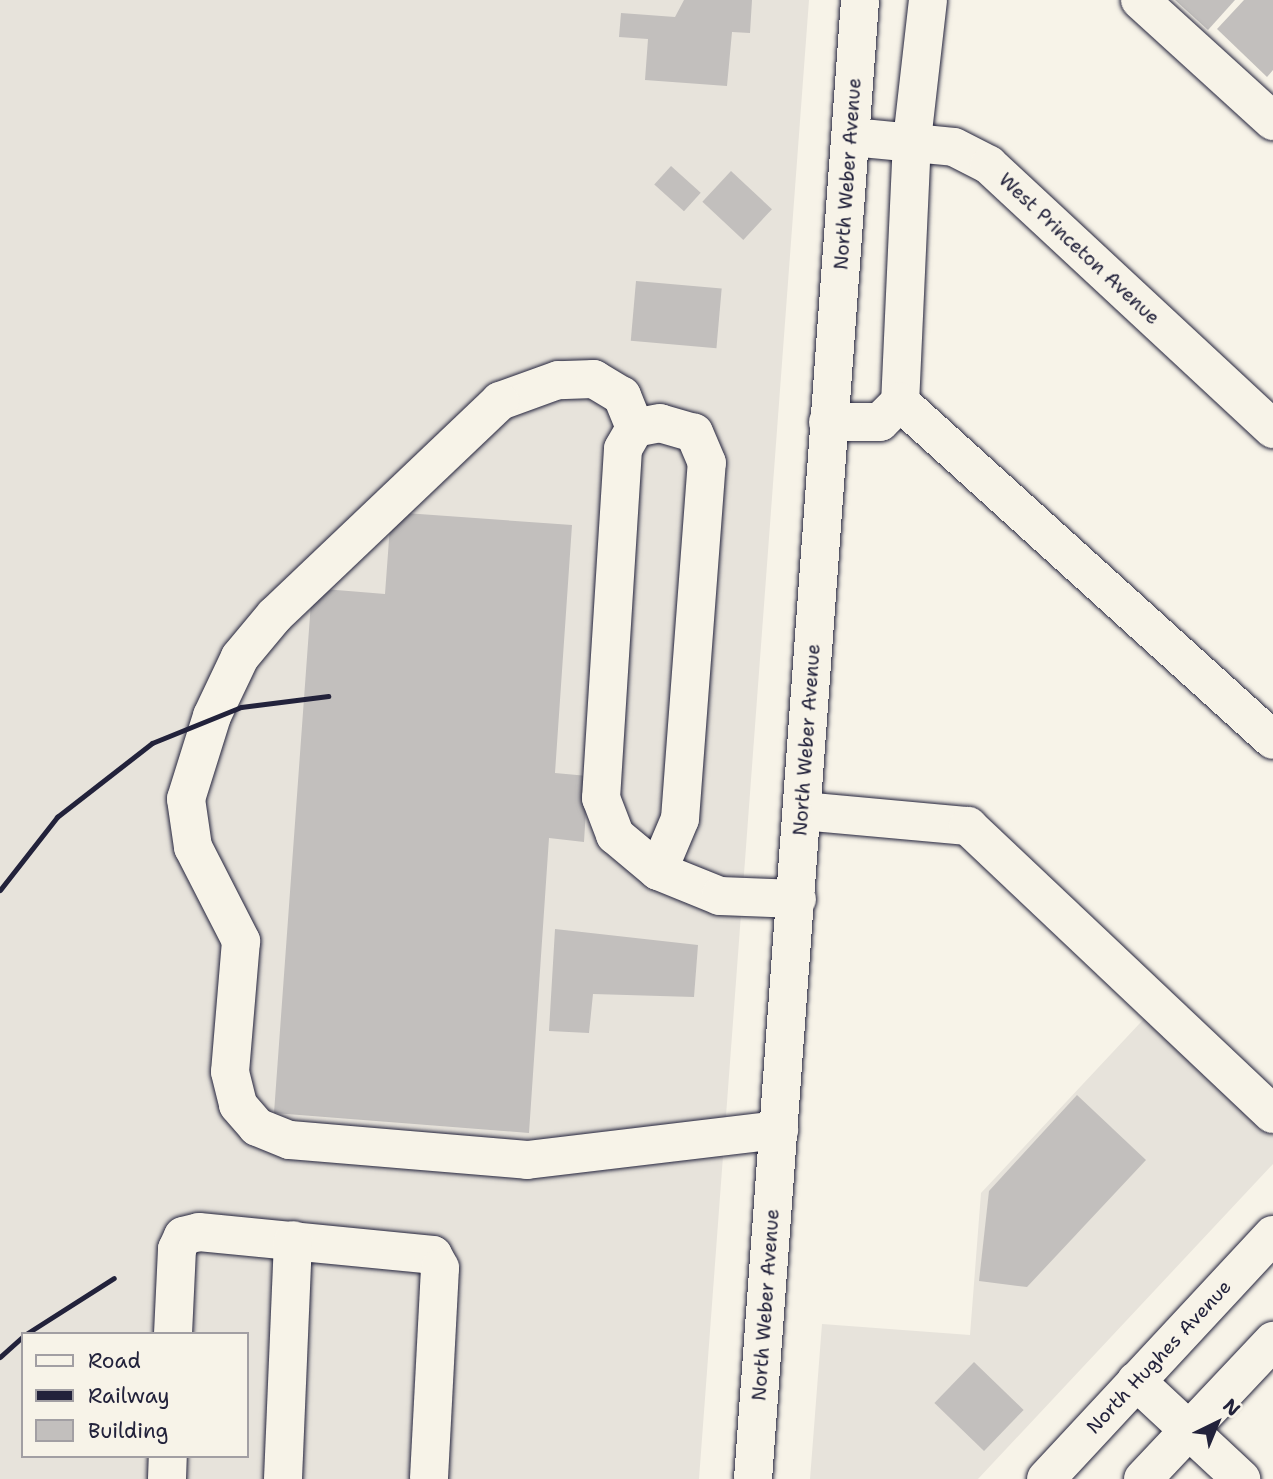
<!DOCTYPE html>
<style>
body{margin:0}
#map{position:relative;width:1273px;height:1479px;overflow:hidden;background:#f7f3e8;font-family:"Shantell Sans",sans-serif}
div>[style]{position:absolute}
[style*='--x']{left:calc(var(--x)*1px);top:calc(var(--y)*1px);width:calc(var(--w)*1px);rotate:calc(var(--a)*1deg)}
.built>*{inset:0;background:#e7e3db}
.building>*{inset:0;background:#c2bfbd;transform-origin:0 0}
.roads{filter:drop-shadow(0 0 2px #22223b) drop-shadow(0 0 2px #22223b)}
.minor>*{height:38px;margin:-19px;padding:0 19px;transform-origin:19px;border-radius:19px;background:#f7f3e8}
.major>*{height:38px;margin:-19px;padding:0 19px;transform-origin:19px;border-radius:19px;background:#f7f3e8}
.rail>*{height:5px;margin:-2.5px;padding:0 2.5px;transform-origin:2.5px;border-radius:2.5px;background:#22223b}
span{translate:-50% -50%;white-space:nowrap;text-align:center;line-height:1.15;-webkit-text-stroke:5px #f7f3e8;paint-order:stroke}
.street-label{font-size:19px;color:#22223b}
.legend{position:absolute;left:21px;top:1332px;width:228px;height:126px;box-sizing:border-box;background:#f7f3e8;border:2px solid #a29fa3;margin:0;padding:9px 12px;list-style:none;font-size:21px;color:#22223b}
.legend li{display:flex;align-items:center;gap:14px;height:35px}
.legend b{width:35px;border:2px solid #a29fa3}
.north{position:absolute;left:1182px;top:1388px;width:70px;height:70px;-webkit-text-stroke:5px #f7f3e8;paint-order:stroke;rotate:43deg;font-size:19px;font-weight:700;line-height:28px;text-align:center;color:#22223b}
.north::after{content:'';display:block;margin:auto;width:24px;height:32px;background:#22223b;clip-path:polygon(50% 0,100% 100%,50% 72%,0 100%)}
</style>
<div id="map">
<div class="built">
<i style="clip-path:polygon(evenodd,0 0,809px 0,699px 1479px,0 1479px,0 0,23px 1334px,247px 1334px,247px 1456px,23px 1456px,23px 1334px)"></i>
<i style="clip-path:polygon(1155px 1007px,1273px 1116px,1273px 1164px,978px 1479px,810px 1479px,822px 1324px,970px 1335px,981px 1193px)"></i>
</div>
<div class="building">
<i style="clip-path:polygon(684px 0,752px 0,750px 33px,732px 32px,727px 86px,645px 80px,648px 39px,619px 37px,621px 13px,675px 17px)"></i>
<i style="clip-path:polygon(1175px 0,1235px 0,1208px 30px)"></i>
<i style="clip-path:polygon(1244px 0,1273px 0,1273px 70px,1267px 77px,1217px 29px)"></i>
<i style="left:671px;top:166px;width:40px;height:25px;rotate:42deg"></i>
<i style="left:731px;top:171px;width:56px;height:42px;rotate:43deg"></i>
<i style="left:636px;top:281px;width:86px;height:60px;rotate:5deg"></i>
<i style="clip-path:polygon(391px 512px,572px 525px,555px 773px,588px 776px,584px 842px,549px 838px,529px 1133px,274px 1113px,312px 588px,385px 594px)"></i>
<i style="clip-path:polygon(555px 929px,698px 945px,694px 997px,593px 994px,589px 1033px,549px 1031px)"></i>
<i style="clip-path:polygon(1077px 1095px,1146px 1160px,1027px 1287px,979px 1281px,989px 1191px)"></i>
<i style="left:974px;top:1362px;width:69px;height:57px;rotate:44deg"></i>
</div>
<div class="roads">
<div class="minor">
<i style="--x:928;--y:0;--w:141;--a:96.5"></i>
<i style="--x:912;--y:140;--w:262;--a:92.6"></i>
<i style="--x:900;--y:402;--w:503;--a:42.18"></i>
<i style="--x:1140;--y:0;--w:180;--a:42.3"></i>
<i style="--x:852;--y:137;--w:102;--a:5.6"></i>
<i style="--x:954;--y:147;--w:39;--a:27"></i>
<i style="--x:989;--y:165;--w:388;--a:42.9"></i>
<i style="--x:828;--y:422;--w:52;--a:0"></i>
<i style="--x:880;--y:422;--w:28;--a:-45"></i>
<i style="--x:635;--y:428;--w:35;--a:-112"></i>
<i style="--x:622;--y:396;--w:33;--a:-149"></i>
<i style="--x:594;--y:379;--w:36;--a:178"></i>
<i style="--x:558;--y:380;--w:62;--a:160.1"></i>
<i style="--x:500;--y:401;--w:311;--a:136.4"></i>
<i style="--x:275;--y:615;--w:55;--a:129.8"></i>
<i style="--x:240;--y:657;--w:65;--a:115.4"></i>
<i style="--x:212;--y:716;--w:87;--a:107.4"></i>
<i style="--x:186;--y:799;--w:49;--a:81.7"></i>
<i style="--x:193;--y:847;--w:106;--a:62.9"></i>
<i style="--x:241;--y:941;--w:131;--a:94.8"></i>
<i style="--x:230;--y:1072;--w:34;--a:76"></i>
<i style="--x:238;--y:1105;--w:29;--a:49"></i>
<i style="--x:257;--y:1127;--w:35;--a:22"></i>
<i style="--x:290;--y:1140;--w:238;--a:4.8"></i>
<i style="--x:527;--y:1160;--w:254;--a:-6.8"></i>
<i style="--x:802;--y:811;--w:167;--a:5.2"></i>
<i style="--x:968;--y:826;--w:419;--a:43.4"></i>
<i style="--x:658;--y:871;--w:56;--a:-67.1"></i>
<i style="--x:680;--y:819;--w:357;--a:-85.7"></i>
<i style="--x:707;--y:463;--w:33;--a:-113"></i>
<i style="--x:694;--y:433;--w:35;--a:-164"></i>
<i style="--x:660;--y:423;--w:25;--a:169"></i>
<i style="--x:635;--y:428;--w:24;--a:120"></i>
<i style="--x:623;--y:449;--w:350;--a:93.6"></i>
<i style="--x:601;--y:798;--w:40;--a:69"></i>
<i style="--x:615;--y:835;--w:56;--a:39.9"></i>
<i style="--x:658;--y:871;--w:67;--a:22"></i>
<i style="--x:720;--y:896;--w:77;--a:2.2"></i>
<i style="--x:173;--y:1334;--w:85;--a:-87.3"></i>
<i style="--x:177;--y:1249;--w:14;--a:-65"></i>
<i style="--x:183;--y:1236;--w:16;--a:-14"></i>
<i style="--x:199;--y:1232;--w:235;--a:5.6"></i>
<i style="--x:433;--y:1255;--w:15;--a:62"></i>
<i style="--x:440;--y:1268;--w:211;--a:93"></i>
<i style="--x:1136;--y:1381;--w:144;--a:43"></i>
<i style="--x:167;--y:1479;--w:23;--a:-88"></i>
<i style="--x:283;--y:1479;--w:239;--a:-87.6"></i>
<i style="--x:1046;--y:1479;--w:333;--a:-47.1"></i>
<i style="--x:1143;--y:1479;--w:190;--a:-46.7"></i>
</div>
<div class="major">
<i style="--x:753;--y:1479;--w:1483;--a:-85.86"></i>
</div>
</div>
<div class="rail">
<i style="--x:0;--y:890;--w:93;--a:-52"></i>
<i style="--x:57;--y:817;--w:120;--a:-37.9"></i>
<i style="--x:152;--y:743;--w:96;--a:-22"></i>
<i style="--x:241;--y:707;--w:88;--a:-7.2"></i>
<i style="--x:26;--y:1334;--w:104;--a:-32.5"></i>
<i style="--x:0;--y:1357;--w:31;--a:-42"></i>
</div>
<div class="street-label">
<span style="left:848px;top:174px;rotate:-86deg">North Weber Avenue</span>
<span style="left:1079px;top:249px;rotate:43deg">West Princeton Avenue</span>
<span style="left:807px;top:740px;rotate:-86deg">North Weber Avenue</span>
<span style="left:766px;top:1305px;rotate:-86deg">North Weber Avenue</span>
<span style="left:1159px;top:1357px;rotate:-47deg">North Hughes Avenue</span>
</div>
<ul class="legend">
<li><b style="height:9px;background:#f7f3e8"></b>Road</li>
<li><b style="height:9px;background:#22223b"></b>Railway</li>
<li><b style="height:19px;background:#c2bfbd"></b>Building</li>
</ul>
<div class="north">N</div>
</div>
